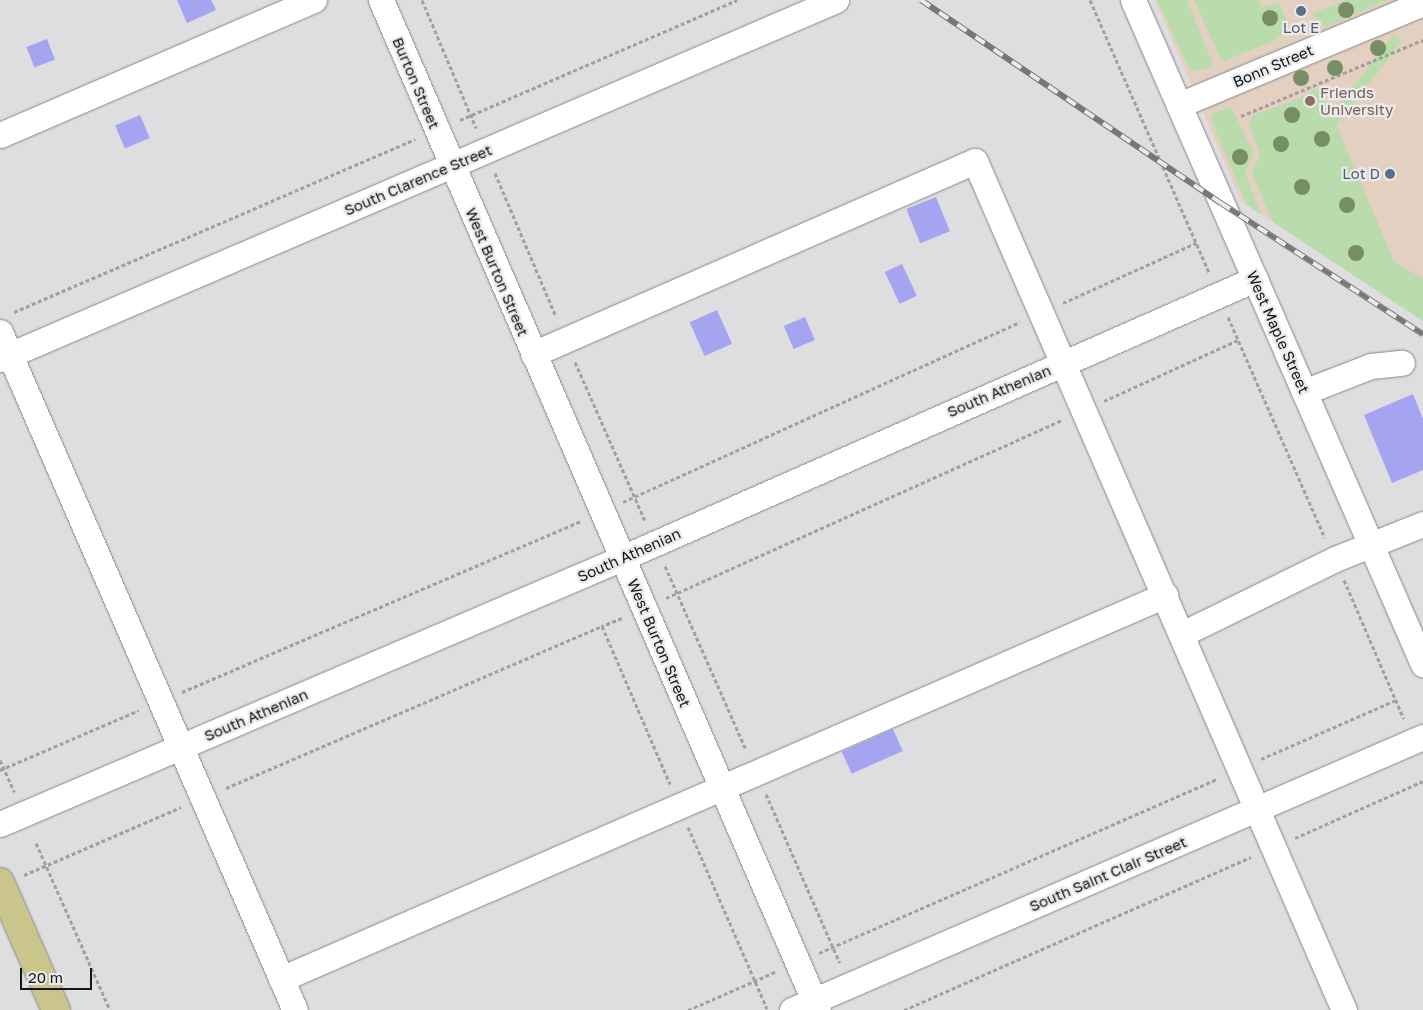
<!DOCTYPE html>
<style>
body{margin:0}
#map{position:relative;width:1423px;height:1010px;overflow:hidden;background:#dedee0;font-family:"Golos Text",sans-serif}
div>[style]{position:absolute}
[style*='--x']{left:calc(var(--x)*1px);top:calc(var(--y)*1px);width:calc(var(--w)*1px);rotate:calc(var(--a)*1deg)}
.education>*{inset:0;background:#e4d0c1}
.green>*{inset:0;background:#badbab;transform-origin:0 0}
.building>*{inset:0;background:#a4a4f1;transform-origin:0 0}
.path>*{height:3px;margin-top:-1.5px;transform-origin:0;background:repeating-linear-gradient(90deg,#a0a0a2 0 4px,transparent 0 6.5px)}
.roads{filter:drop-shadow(0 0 1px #88888a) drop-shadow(0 0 1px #88888a)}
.minor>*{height:25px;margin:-12.5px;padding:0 12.5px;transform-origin:12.5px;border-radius:12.5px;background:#fff}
.major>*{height:28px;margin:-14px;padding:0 14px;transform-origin:14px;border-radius:14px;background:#cac58b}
.rail>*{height:5.5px;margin-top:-2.75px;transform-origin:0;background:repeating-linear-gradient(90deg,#ebebed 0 11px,#777778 0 22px);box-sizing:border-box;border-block:1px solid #777778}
.trees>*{width:16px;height:16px;margin:-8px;border-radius:50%;background:#778e65}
.dots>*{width:14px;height:14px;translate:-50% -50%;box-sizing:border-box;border:2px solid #ebebed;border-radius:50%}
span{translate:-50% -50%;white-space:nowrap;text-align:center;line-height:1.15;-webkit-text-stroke:4.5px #ebebed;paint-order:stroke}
.service-label{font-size:15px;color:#4e5e75}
.right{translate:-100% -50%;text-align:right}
.street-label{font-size:15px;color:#151516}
.education-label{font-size:15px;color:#785e54}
.left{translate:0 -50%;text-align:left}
.scale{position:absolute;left:20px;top:968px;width:72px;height:22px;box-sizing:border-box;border:2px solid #151516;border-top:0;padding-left:6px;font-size:15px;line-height:18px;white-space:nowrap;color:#151516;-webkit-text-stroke:4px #ebebed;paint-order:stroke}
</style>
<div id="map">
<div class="education">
<i style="clip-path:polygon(1155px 0,1423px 0,1423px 321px,1241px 201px)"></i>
</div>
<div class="green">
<i style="clip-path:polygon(1157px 0,1187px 0,1214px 67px,1194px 71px,1189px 68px)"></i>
<i style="clip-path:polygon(1194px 0,1258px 0,1262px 7px,1278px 3px,1288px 22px,1278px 39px,1222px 62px)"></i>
<i style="clip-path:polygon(1345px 0,1387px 0,1325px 27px,1312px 14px)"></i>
<i style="left:1393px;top:35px;width:11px;height:169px;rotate:38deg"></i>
<i style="clip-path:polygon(1320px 86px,1394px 261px,1423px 279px,1423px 321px,1273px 222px,1252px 173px,1260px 153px,1249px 126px,1253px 115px,1303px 97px)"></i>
<i style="clip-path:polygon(1231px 106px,1253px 152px,1245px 173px,1261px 215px,1247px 205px,1211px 120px,1212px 114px)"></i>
</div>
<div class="building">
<i style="clip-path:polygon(177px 0,211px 0,216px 10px,187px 23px)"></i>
<i style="left:47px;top:39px;width:22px;height:22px;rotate:69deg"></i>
<i style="left:140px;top:115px;width:25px;height:27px;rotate:67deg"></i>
<i style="left:936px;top:197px;width:37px;height:32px;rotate:68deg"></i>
<i style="left:902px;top:264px;width:35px;height:19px;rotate:65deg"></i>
<i style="left:717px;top:310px;width:37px;height:30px;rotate:66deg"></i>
<i style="left:805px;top:317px;width:25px;height:23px;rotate:67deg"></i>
<i style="clip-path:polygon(1413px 394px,1423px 419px,1423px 470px,1392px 483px,1364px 415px)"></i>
<i style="left:893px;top:729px;width:24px;height:56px;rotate:66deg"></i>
</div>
<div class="path">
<i style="--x:422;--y:0;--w:139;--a:67.1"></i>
<i style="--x:1090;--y:0;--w:297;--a:66.4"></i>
<i style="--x:1241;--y:116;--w:197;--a:-22.7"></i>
<i style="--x:460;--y:120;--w:302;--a:-23.4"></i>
<i style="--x:495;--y:173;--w:156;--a:67"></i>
<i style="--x:1063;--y:303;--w:146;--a:-24.3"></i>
<i style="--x:14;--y:312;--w:437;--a:-23.3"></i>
<i style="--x:1228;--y:317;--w:241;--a:66.3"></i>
<i style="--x:575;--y:362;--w:174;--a:66.2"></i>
<i style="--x:1104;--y:401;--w:147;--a:-24.5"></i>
<i style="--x:623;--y:502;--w:436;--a:-24.4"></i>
<i style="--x:665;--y:566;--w:201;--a:66.2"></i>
<i style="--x:1344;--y:580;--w:151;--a:66.7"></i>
<i style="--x:666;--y:598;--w:434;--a:-24.2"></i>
<i style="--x:622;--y:618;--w:22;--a:158"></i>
<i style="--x:602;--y:626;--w:172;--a:66.7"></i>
<i style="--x:182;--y:692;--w:434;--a:-23.2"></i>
<i style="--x:1261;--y:759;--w:147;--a:-23.6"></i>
<i style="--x:0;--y:760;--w:35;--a:66"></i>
<i style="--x:0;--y:770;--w:151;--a:-23.3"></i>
<i style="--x:226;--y:788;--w:409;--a:-23.3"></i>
<i style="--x:766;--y:794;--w:184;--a:66.4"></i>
<i style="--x:688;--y:827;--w:198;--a:66.5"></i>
<i style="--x:1295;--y:838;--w:140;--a:-24"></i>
<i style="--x:36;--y:843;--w:183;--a:66.1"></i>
<i style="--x:24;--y:875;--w:171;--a:-23.4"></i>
<i style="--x:819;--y:953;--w:434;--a:-23.6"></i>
<i style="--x:688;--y:1010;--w:95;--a:-23.6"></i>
<i style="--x:904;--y:1010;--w:379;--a:-23.8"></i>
</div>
<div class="roads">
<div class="minor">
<i style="--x:381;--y:0;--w:1100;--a:66.6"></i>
<i style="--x:1133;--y:0;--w:725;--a:66.41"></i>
<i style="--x:1179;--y:105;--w:264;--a:-22.7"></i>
<i style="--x:0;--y:135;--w:342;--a:-23.3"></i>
<i style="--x:0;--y:332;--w:739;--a:66.49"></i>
<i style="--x:533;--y:354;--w:482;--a:-23.6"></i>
<i style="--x:975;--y:161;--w:926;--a:66.51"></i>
<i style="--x:0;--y:359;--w:910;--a:-23.24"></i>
<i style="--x:1304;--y:392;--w:72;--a:-21.2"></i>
<i style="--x:1371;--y:366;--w:31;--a:-6"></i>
<i style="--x:1182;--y:634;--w:170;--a:-26.1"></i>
<i style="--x:1335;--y:559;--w:95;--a:-21.7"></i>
<i style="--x:0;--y:824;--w:676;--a:-23.15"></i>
<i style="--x:622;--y:558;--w:692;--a:-23.79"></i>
<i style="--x:281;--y:979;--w:964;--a:-23.48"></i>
<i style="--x:792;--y:1010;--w:688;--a:-23.4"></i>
</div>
<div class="major">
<i style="--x:0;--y:882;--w:140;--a:66.4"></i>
</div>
</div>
<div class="rail">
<i style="--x:921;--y:0;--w:362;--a:34.1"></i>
<i style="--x:1221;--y:203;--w:241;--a:33"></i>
</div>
<div class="trees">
<i style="left:1346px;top:10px"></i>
<i style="left:1270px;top:18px"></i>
<i style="left:1378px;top:48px"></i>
<i style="left:1335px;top:68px"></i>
<i style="left:1301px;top:78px"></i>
<i style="left:1292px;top:115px"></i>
<i style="left:1322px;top:139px"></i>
<i style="left:1281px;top:144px"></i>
<i style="left:1240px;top:157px"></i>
<i style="left:1302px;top:187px"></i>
<i style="left:1347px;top:205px"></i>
<i style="left:1356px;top:253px"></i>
</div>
<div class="dots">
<i style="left:1301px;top:11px;background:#5c6f8a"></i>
<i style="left:1310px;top:101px;background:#8d6e63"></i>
<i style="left:1390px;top:174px;background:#5c6f8a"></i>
</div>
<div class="service-label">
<span style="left:1301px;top:28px">Lot E</span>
<span class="right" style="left:1380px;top:174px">Lot D</span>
</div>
<div class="street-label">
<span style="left:1273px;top:66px;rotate:-23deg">Bonn Street</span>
<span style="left:416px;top:83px;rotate:67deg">Burton Street</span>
<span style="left:418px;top:180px;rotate:-23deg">South Clarence Street</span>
<span style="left:497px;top:272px;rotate:67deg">West Burton Street</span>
<span style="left:1278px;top:332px;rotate:66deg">West Maple Street</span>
<span style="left:999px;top:391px;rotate:-23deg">South Athenian</span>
<span style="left:629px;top:555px;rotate:-24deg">South Athenian</span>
<span style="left:659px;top:643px;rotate:67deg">West Burton Street</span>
<span style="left:256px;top:715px;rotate:-23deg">South Athenian</span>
<span style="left:1108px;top:874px;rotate:-23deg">South Saint Clair Street</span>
</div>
<div class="education-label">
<span class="left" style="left:1320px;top:101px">Friends<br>University</span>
</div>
<div class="scale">20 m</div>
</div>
